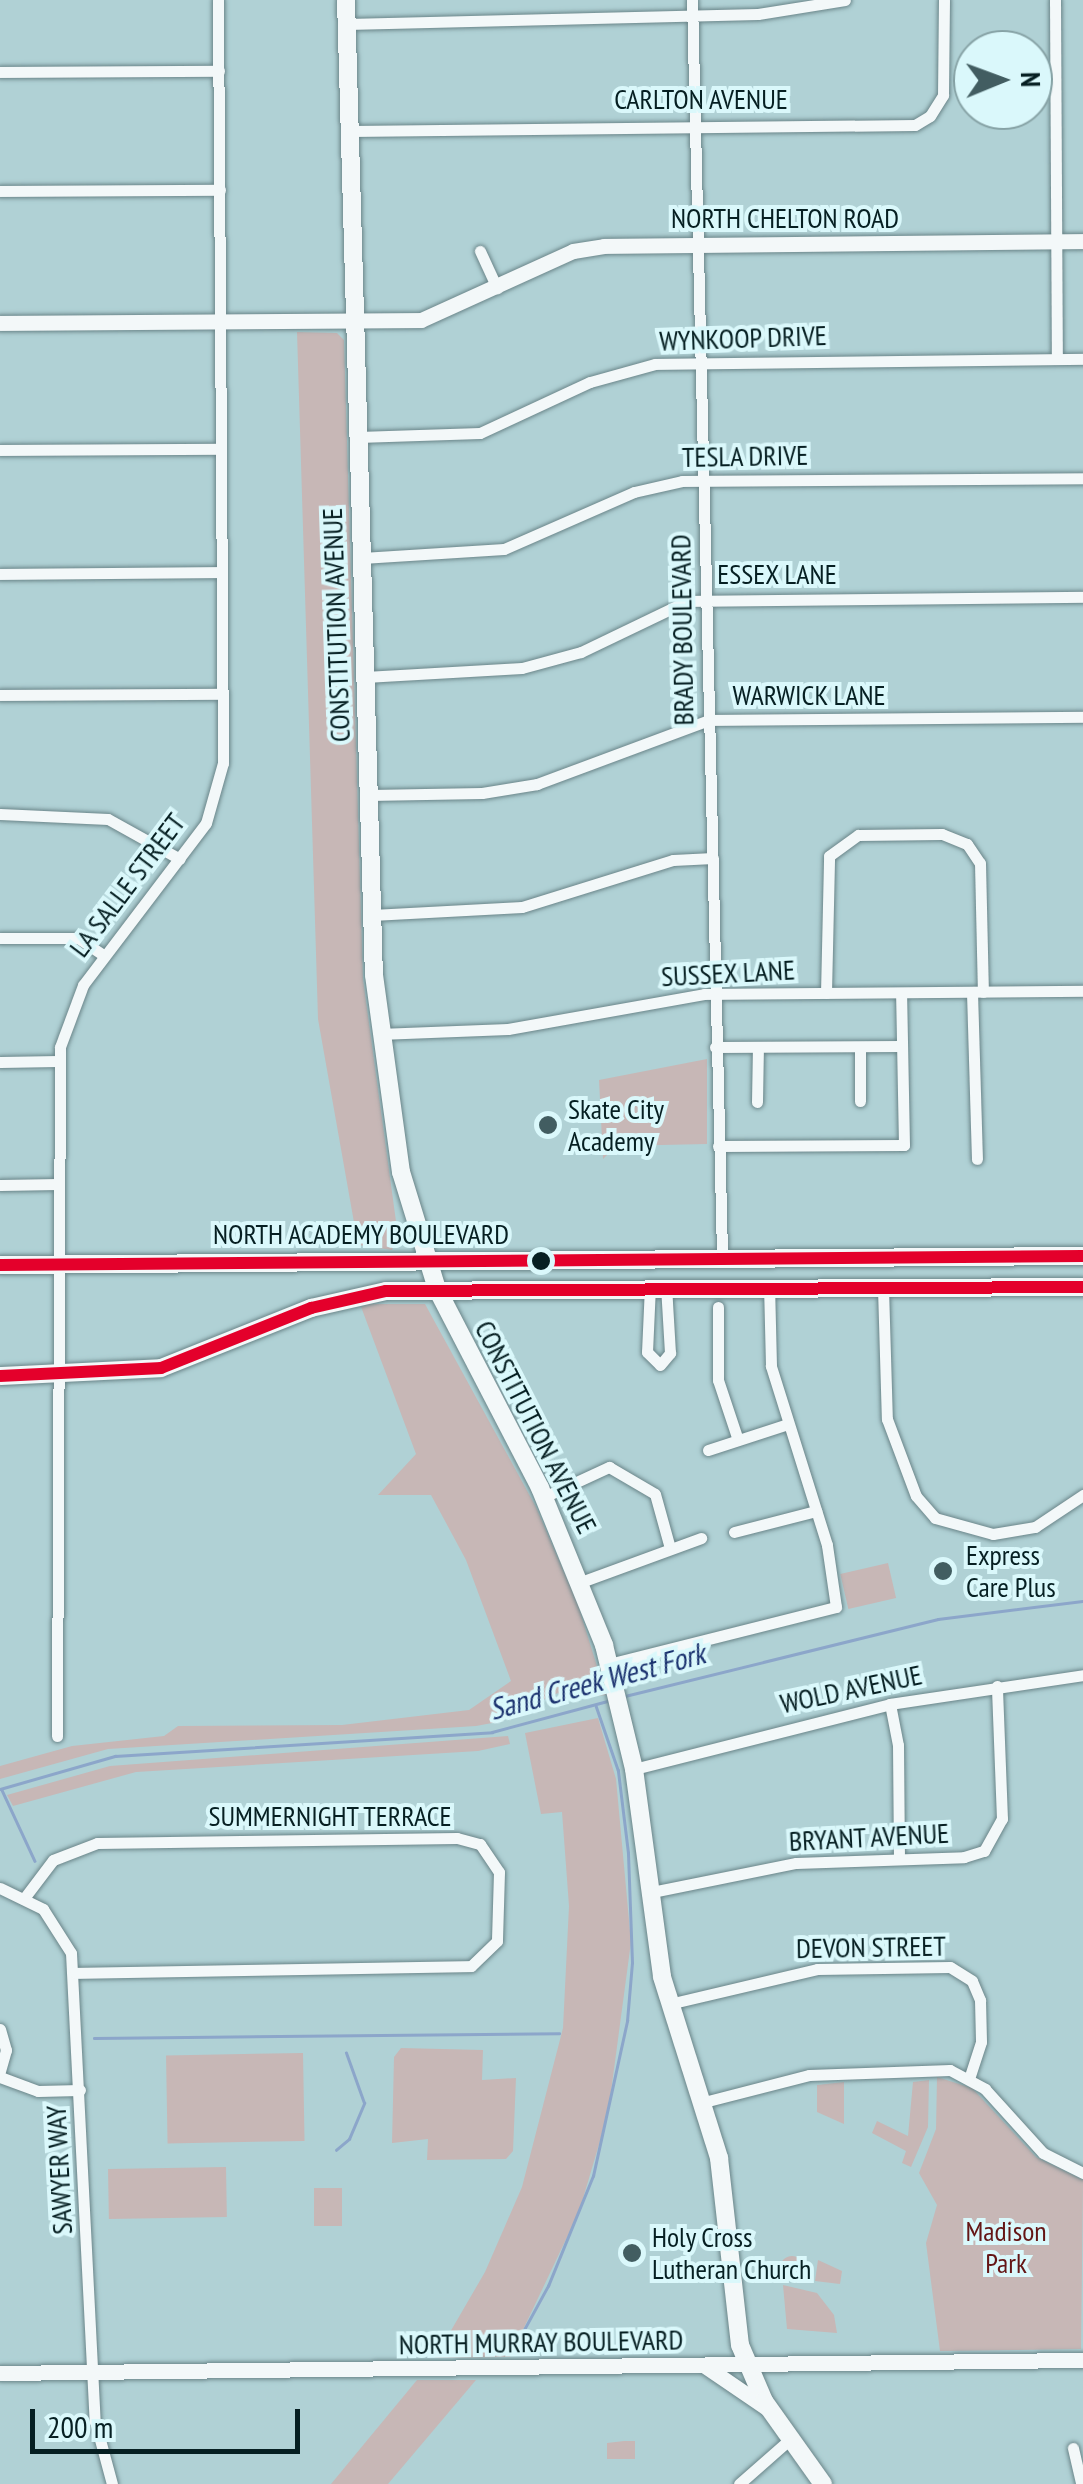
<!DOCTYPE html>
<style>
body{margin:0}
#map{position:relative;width:1083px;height:2484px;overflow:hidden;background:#b0d1d5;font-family:"PT Sans Narrow",sans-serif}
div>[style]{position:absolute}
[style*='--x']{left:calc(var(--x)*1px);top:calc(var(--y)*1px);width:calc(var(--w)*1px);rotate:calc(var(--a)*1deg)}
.green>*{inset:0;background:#c7b7b6;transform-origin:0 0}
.round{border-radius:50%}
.stream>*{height:2.5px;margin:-1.25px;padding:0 1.25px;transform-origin:1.25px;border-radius:1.25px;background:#8ca6ca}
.roads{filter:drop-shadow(0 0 2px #6a8589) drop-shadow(0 0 2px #6a8589)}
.minor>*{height:11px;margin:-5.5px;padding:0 5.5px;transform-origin:5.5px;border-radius:5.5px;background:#f3f8f9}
.secondary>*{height:15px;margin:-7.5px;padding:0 7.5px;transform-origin:7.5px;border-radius:7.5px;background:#f3f8f9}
.primary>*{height:18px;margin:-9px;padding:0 9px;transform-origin:9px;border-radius:9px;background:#f3f8f9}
.trunk>*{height:18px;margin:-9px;padding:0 9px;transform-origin:9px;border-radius:9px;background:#f3f8f9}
.bus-1>*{height:12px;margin:-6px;padding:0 6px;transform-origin:6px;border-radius:6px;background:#e4002b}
.dots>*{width:28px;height:28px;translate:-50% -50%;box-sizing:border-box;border:5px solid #daf8fb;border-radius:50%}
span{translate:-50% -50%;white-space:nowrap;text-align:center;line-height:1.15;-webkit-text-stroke:8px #daf8fb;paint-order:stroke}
.street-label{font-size:28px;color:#061f22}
.poi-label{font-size:28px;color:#061f22}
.left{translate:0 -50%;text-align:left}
.park-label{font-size:28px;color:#641616}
.water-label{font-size:30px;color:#1b326f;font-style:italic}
.north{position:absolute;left:953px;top:30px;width:100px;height:100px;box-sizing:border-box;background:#daf8fb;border:2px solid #85a1a4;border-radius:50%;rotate:89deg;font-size:28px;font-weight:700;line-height:40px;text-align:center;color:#061f22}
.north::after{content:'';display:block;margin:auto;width:35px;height:45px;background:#425d61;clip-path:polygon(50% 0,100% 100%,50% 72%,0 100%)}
.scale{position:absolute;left:30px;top:2409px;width:270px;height:45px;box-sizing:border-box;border:5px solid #061f22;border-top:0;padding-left:12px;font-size:30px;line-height:35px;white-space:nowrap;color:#061f22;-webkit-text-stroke:8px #daf8fb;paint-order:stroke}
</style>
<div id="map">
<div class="green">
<i style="clip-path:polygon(297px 332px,337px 333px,344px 340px,363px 979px,398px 1236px,392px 1250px,358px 1245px,318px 1019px)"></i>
<i style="clip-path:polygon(707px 1059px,707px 1144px,616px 1146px,603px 1159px,599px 1080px)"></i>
<i style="clip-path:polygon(360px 1304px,425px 1304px,536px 1507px,578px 1605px,606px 1695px,563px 1699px,558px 1693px,519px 1711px,514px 1703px,499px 1709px,503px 1721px,476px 1726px,108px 1749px,0 1779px,0 1766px,72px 1746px,164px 1736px,178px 1726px,342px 1725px,469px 1710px,511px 1681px,466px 1560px,431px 1495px,378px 1495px,416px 1454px)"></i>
<i style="left:888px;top:1563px;width:36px;height:49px;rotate:77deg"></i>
<i style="clip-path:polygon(598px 1718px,616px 1779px,631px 1942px,608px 2114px,579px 2212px,510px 2357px,435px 2358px,485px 2272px,522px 2187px,563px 2028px,569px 1906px,562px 1812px,541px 1814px,525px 1733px)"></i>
<i style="clip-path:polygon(508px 1736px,510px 1744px,478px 1751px,136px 1772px,13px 1806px,7px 1795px,110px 1766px)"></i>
<i style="clip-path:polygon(401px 2048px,483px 2050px,482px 2080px,516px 2078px,513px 2151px,506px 2159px,427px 2160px,428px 2139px,392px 2143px,394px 2057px)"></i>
<i style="left:303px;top:2053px;width:88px;height:137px;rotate:89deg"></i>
<i style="clip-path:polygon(937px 2077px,972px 2088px,1036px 2157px,1083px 2180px,1081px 2349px,940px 2351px,926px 2243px,937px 2205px,919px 2173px,936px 2129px)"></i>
<i style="clip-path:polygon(929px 2080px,928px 2127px,911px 2167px,902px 2163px,906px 2151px,872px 2133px,877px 2121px,908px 2136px,913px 2082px)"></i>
<i style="clip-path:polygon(844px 2082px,844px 2124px,817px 2112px,817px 2085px)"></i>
<i style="left:226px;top:2167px;width:50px;height:118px;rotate:89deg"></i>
<i style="left:314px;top:2188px;width:28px;height:38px"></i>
<i class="round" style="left:780px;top:2256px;width:24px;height:24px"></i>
<i style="clip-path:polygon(818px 2260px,842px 2271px,840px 2284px,815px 2281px)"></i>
<i style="clip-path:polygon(783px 2285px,817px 2293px,834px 2315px,837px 2333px,787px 2329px)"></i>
<i style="clip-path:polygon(417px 2380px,476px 2380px,388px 2484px,331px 2484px)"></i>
<i style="clip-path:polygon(624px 2441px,635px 2441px,635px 2459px,607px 2459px,607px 2443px)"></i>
</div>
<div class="stream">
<i style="--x:625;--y:1696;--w:322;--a:-13.8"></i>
<i style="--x:938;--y:1619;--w:146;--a:-7.1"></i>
<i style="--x:0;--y:1789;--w:120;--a:-16"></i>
<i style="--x:115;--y:1756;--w:378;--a:-3.6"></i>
<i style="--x:492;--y:1732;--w:120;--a:-15"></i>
<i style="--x:2;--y:1790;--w:78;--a:65.1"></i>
<i style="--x:94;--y:2038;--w:465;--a:-0.6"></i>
<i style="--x:336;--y:2150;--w:17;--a:-40"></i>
<i style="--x:349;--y:2139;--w:39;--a:-67"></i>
<i style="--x:364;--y:2103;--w:53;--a:-109.8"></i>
<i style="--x:514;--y:2348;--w:71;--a:-61.3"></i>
<i style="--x:548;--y:2286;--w:119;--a:-67.8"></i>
<i style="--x:593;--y:2176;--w:159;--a:-77.6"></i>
<i style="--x:627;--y:2021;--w:58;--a:-85.1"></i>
<i style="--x:632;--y:1963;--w:110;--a:-92.1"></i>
<i style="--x:628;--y:1853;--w:83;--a:-97"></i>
<i style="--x:618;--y:1771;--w:68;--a:-109"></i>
</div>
<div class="roads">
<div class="minor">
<i style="--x:692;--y:0;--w:1258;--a:88.63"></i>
<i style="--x:1055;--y:0;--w:359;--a:89.7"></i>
<i style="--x:347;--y:24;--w:411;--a:-1.4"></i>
<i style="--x:758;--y:14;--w:88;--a:-9.1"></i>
<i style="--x:0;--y:72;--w:219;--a:-0.3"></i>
<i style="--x:350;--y:131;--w:565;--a:-0.61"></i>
<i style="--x:915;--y:125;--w:17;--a:-31"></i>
<i style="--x:930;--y:116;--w:25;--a:-58"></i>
<i style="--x:943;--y:95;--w:95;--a:-89.4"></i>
<i style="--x:0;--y:191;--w:220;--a:-0.3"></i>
<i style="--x:480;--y:251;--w:41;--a:65.3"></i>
<i style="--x:358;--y:437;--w:122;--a:-1.9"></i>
<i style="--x:480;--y:433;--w:121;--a:-24.9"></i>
<i style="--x:590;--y:382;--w:67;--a:-15.5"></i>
<i style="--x:655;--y:364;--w:428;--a:-0.7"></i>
<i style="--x:0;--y:450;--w:221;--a:-0.3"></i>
<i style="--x:362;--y:558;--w:142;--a:-3.6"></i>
<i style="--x:504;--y:549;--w:142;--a:-23.7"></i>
<i style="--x:634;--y:492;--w:49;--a:-12.9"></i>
<i style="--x:682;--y:481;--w:401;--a:-0.4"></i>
<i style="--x:0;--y:574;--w:222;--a:-0.5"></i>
<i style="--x:365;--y:677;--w:157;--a:-3.3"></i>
<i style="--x:522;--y:668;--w:61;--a:-15.2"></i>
<i style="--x:581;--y:652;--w:118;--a:-25.7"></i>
<i style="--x:687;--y:601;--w:396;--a:-0.6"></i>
<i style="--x:0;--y:695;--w:223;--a:-0.3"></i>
<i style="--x:369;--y:795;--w:113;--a:-1"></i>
<i style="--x:482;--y:793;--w:56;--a:-9.3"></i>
<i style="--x:537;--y:784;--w:184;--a:-20.4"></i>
<i style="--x:709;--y:720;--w:374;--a:-0.5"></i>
<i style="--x:0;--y:814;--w:108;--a:2.7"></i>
<i style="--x:108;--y:819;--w:82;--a:29.1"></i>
<i style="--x:372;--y:915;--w:150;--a:-3.1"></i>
<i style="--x:522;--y:907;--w:158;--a:-17.3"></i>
<i style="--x:673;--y:860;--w:40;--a:-2.9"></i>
<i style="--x:0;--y:938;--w:78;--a:0"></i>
<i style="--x:78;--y:938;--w:32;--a:34"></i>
<i style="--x:972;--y:992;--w:167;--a:88.3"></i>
<i style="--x:826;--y:993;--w:137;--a:-88.7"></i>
<i style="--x:829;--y:856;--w:36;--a:-36"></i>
<i style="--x:858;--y:835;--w:84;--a:-0.7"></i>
<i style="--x:942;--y:834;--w:27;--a:22"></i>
<i style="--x:967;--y:844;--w:23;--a:56"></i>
<i style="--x:980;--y:863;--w:129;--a:88.7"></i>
<i style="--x:379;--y:1034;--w:129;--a:-2.2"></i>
<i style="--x:508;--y:1029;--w:199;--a:-10.1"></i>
<i style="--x:704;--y:994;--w:379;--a:-0.5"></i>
<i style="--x:715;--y:1047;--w:187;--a:-0.3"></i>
<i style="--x:860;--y:1047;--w:54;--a:90"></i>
<i style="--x:0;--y:1062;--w:58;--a:-1"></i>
<i style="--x:757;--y:1102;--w:55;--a:-89"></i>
<i style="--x:718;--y:1146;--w:186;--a:-0.3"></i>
<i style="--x:904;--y:1145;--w:152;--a:-91.1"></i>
<i style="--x:0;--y:1185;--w:58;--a:-1"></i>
<i style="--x:650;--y:1286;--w:66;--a:92.6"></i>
<i style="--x:647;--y:1352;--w:18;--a:45"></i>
<i style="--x:660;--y:1365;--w:16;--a:-50"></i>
<i style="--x:670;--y:1353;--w:67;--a:-93.4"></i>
<i style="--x:883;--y:1288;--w:131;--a:88.3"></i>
<i style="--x:887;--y:1419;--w:82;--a:69.4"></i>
<i style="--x:916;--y:1496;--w:29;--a:49"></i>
<i style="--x:935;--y:1518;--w:60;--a:15.4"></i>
<i style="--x:993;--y:1534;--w:43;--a:-9.5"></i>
<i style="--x:1035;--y:1527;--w:58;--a:-33.7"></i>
<i style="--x:718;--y:1307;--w:73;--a:90"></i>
<i style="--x:718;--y:1380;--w:63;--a:71.6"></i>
<i style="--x:708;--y:1450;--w:84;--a:-18"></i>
<i style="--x:544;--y:1497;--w:72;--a:-24.8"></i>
<i style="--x:609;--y:1467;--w:53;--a:30.4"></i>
<i style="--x:655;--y:1494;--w:56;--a:74.5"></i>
<i style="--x:734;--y:1532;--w:85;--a:-14.4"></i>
<i style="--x:581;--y:1582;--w:128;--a:-20.1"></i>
<i style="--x:609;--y:1664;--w:234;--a:-14.1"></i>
<i style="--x:836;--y:1607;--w:63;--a:-98.3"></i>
<i style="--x:827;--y:1545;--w:188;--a:-107.4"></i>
<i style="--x:771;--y:1366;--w:80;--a:-91.4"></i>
<i style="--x:890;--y:1704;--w:42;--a:79"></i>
<i style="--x:898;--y:1745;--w:113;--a:89.5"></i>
<i style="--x:57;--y:1736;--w:689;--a:-89.75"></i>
<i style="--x:60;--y:1047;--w:66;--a:-69.6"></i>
<i style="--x:83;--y:985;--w:203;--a:-52.8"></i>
<i style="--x:206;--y:823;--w:62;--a:-74.2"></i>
<i style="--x:223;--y:763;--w:763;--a:-90.38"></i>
<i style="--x:634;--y:1769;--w:264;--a:-14.2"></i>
<i style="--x:890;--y:1704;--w:195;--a:-8.5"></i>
<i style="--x:0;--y:1888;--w:48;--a:26"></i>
<i style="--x:43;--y:1909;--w:52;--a:57.5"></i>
<i style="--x:71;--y:1953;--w:469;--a:87.1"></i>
<i style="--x:95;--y:2421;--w:65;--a:74.9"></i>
<i style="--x:647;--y:1893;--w:152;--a:-11.4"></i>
<i style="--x:796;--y:1863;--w:168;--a:-2"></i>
<i style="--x:964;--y:1857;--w:21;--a:-17"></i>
<i style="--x:984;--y:1851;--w:37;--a:-61"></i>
<i style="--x:1002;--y:1819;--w:133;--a:-92.2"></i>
<i style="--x:25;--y:1897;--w:46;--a:-52.9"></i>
<i style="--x:53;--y:1860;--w:47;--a:-21.1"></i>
<i style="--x:97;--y:1843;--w:360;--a:-0.8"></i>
<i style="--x:457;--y:1838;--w:24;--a:15"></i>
<i style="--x:480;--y:1844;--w:34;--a:56"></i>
<i style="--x:499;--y:1872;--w:69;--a:91.7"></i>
<i style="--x:497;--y:1941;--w:36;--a:136"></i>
<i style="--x:471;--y:1966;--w:396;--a:179"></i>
<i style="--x:669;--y:2004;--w:152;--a:-13.3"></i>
<i style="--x:817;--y:1969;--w:133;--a:-0.9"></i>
<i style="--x:950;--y:1967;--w:26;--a:32"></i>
<i style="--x:972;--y:1981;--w:21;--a:67"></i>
<i style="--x:980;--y:2000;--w:42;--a:88.6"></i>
<i style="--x:981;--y:2042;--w:38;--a:108"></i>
<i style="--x:0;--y:2029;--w:22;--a:74"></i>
<i style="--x:6;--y:2050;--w:22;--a:106"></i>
<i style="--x:0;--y:2077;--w:40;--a:20.2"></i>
<i style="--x:38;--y:2091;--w:42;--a:-1.4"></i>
<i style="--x:704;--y:2102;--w:108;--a:-14.4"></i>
<i style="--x:809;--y:2075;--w:141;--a:-2"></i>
<i style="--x:950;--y:2070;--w:40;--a:28"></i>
<i style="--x:985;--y:2089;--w:86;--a:47.8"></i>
<i style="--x:1043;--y:2153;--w:45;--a:26.6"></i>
<i style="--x:1073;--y:2448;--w:37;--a:77"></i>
<i style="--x:739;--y:2484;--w:68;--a:-41.4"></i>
</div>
<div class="secondary">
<i style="--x:0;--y:323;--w:421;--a:-0.4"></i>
<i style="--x:421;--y:320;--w:167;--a:-24.4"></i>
<i style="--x:573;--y:251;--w:31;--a:-9"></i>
<i style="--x:604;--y:246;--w:479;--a:-0.6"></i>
<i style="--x:705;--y:2366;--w:76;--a:34.3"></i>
<i style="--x:0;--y:2373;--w:1083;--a:-0.69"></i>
</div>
<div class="primary">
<i style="--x:346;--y:0;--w:975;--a:88.36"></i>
<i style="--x:374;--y:975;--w:199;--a:82.2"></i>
<i style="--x:401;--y:1172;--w:122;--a:72.9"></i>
<i style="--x:437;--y:1289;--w:224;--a:62.6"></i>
<i style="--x:540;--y:1488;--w:170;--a:67.8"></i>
<i style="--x:604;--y:1645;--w:128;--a:76.4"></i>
<i style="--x:634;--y:1769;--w:210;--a:82.3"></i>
<i style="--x:662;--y:1977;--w:190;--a:72.5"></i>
<i style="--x:719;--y:2158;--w:188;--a:83.6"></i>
<i style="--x:740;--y:2345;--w:61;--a:66.8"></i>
<i style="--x:764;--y:2401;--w:102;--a:54.6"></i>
</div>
<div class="trunk">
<i style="--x:0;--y:1265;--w:1083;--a:-0.48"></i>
<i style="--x:0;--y:1376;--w:161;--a:-2.8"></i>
<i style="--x:161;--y:1368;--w:162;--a:-21.8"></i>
<i style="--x:311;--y:1308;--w:77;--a:-12.8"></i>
<i style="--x:386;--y:1291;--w:697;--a:-0.33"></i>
</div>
</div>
<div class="bus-1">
<i style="--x:0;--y:1265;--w:1083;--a:-0.48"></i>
<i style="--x:0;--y:1376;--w:161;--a:-2.8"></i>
<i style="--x:161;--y:1368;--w:162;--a:-21.8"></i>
<i style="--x:311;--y:1308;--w:77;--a:-12.8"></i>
<i style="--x:386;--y:1291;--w:697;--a:-0.33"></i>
</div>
<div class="dots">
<i style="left:548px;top:1125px;background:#425d61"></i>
<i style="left:541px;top:1261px;background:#061f22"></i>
<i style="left:943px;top:1571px;background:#425d61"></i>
<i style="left:632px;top:2253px;background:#425d61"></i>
</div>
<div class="street-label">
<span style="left:701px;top:99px">CARLTON AVENUE</span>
<span style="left:785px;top:218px">NORTH CHELTON ROAD</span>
<span style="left:743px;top:338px;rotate:-2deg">WYNKOOP DRIVE</span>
<span style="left:745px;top:456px;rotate:-1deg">TESLA DRIVE</span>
<span style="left:777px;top:574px">ESSEX LANE</span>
<span style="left:336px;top:625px;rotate:-92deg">CONSTITUTION AVENUE</span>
<span style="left:682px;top:630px;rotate:-91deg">BRADY BOULEVARD</span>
<span style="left:809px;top:695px">WARWICK LANE</span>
<span style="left:127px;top:885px;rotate:-53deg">LA SALLE STREET</span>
<span style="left:728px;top:973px;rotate:-3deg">SUSSEX LANE</span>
<span style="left:361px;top:1234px">NORTH ACADEMY BOULEVARD</span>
<span style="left:536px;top:1427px;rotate:63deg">CONSTITUTION AVENUE</span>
<span style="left:851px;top:1689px;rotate:-12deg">WOLD AVENUE</span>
<span style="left:330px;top:1816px">SUMMERNIGHT TERRACE</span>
<span style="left:869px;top:1837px;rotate:-3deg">BRYANT AVENUE</span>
<span style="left:871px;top:1947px;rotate:-1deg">DEVON STREET</span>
<span style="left:59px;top:2170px;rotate:-93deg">SAWYER WAY</span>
<span style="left:541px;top:2342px;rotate:-1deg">NORTH MURRAY BOULEVARD</span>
</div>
<div class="poi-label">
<span class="left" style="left:568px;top:1125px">Skate City<br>Academy</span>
<span class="left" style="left:966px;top:1571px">Express<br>Care Plus</span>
<span class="left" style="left:652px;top:2253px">Holy Cross<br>Lutheran Church</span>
</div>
<div class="park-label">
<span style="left:1006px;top:2247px">Madison<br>Park</span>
</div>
<div class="water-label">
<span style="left:597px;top:1681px;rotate:-15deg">Sand Creek West Fork</span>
</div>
<div class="north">N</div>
<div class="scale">200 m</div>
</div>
